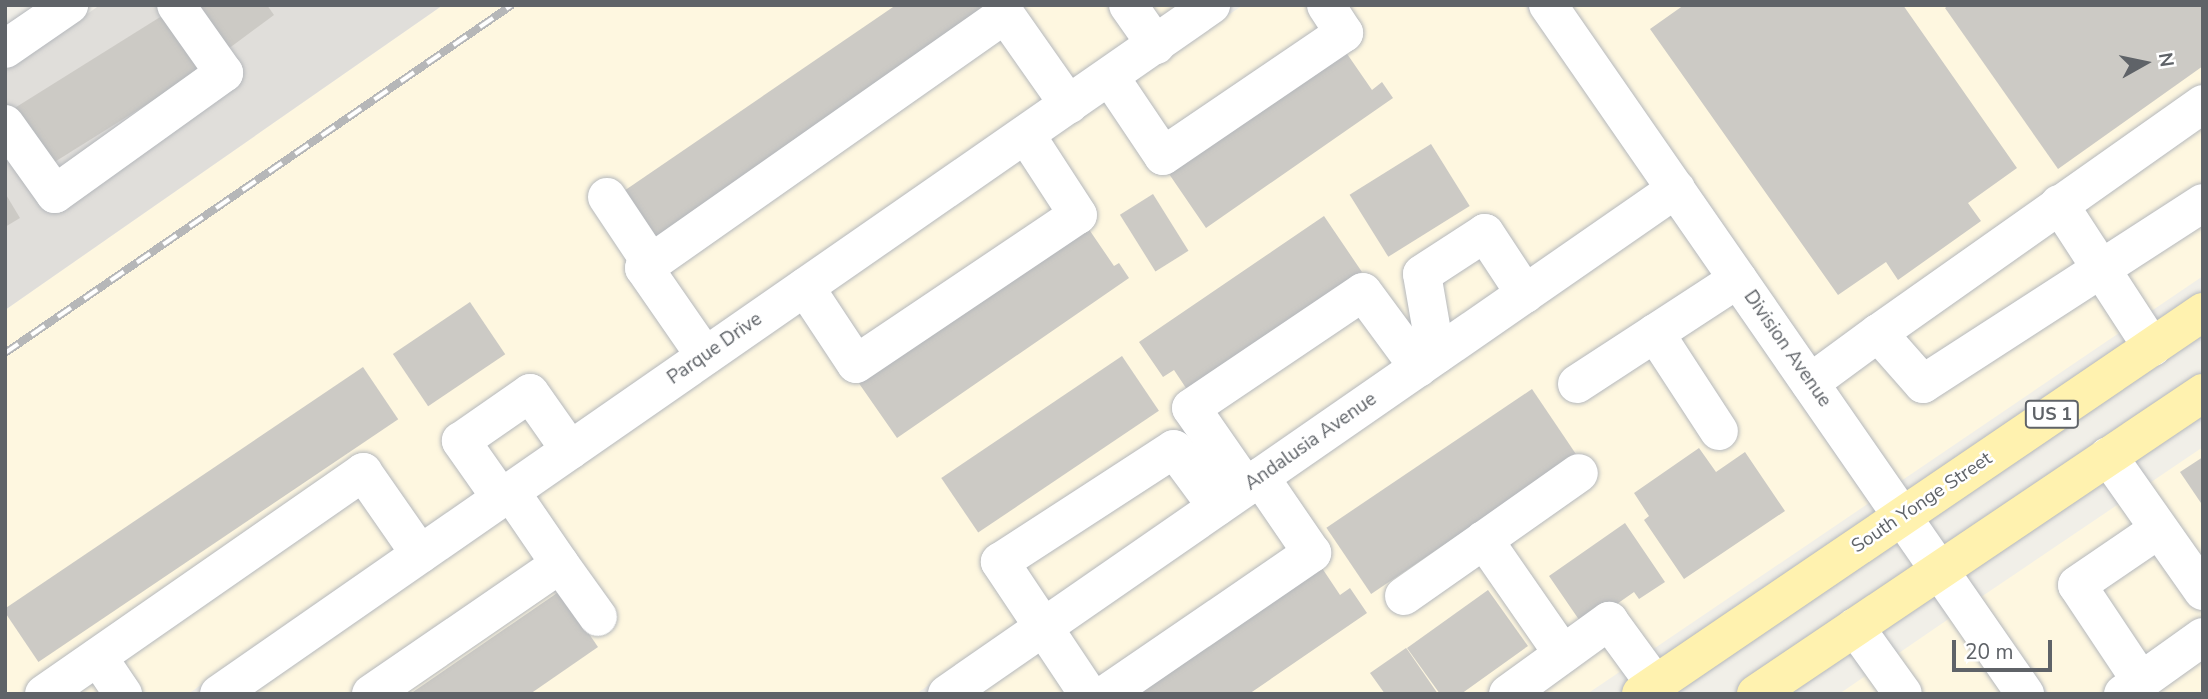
<!DOCTYPE html>
<style>
body{margin:0}
#map{position:relative;width:2208px;height:699px;overflow:hidden;background:#f1efe8;font-family:"Nunito Sans",sans-serif}
div>[style]{position:absolute}
[style*='--x']{left:calc(var(--x)*1px);top:calc(var(--y)*1px);width:calc(var(--w)*1px);rotate:calc(var(--a)*1deg)}
.commercial>*{inset:0;background:#fef7e0}
.industrial>*{inset:0;background:#e0deda}
.building>*{inset:0;background:#cccac5;transform-origin:0 0}
.roads{filter:drop-shadow(0 0 2px #b5b8bc) drop-shadow(0 0 2px #b5b8bc)}
.minor>*{height:38px;margin:-19px;padding:0 19px;transform-origin:19px;border-radius:19px;background:#fff}
.major>*{height:38px;margin:-19px;padding:0 19px;transform-origin:19px;border-radius:19px;background:#fff2af}
.rail>*{height:8px;margin-top:-4px;transform-origin:0;background:repeating-linear-gradient(90deg,#fff 0 16px,#b6b7b8 0 32px);box-sizing:border-box;border-block:2px solid #b6b7b8}
span{translate:-50% -50%;white-space:nowrap;text-align:center;line-height:1.15;-webkit-text-stroke:5px #fff;paint-order:stroke}
.shield-label span{padding:2px 5px;background:#fff;border:2px solid;border-radius:5px;-webkit-text-stroke-width:0}
.shield-label{font-size:18px;color:#5f6368;font-weight:700}
.street-label{font-size:19px;color:#5f6368}
.frame{position:absolute;inset:0;border:7px solid #5f6368;pointer-events:none}
.north{position:absolute;left:2110px;top:28px;width:70px;height:70px;-webkit-text-stroke:5px #fff;paint-order:stroke;rotate:81deg;font-size:19px;font-weight:700;line-height:28px;text-align:center;color:#5f6368}
.north::after{content:'';display:block;margin:auto;width:24px;height:32px;background:#5f6368;clip-path:polygon(50% 0,100% 100%,50% 72%,0 100%)}
.scale{position:absolute;left:1952px;top:640px;width:100px;height:32px;box-sizing:border-box;border:4px solid #5f6368;border-top:0;padding-left:9px;font-size:21px;line-height:24px;white-space:nowrap;color:#5f6368;-webkit-text-stroke:5px #fff;paint-order:stroke}
</style>
<div id="map">
<div class="commercial">
<i style="clip-path:polygon(443px 5px,1181px 5px,188px 694px,5px 694px,5px 310px)"></i>
<i style="clip-path:polygon(1243px 5px,1525px 5px,1651px 186px,916px 694px,249px 694px)"></i>
<i style="clip-path:polygon(1571px 5px,2203px 5px,2203px 276px,1901px 481px)"></i>
<i style="clip-path:polygon(1670px 215px,1869px 503px,1587px 694px,978px 694px)"></i>
<i style="clip-path:polygon(2203px 447px,2203px 694px,2049px 694px,1981px 597px)"></i>
<i style="clip-path:polygon(1950px 618px,2002px 694px,1839px 694px)"></i>
</div>
<div class="industrial">
<i style="clip-path:polygon(100px 5px,443px 5px,5px 310px,5px 71px)"></i>
</div>
<div class="building">
<i style="clip-path:polygon(190px 5px,267px 5px,274px 15px,224px 52px)"></i>
<i style="clip-path:polygon(896px 5px,980px 5px,989px 18px,656px 245px,621px 193px)"></i>
<i style="clip-path:polygon(1684px 5px,1903px 5px,2017px 168px,1968px 203px,1981px 221px,1898px 280px,1886px 262px,1838px 295px,1650px 29px)"></i>
<i style="clip-path:polygon(1949px 5px,2203px 5px,2203px 66px,2058px 169px,1945px 8px)"></i>
<i style="left:165px;top:14px;width:67px;height:190px;rotate:58deg"></i>
<i style="clip-path:polygon(1343px 48px,1372px 90px,1382px 82px,1393px 98px,1206px 228px,1167px 171px)"></i>
<i style="left:1431px;top:144px;width:73px;height:96px;rotate:58deg"></i>
<i style="clip-path:polygon(5px 193px,20px 218px,5px 227px)"></i>
<i style="left:1153px;top:194px;width:67px;height:39px;rotate:58deg"></i>
<i style="clip-path:polygon(1324px 216px,1362px 272px,1188px 391px,1174px 370px,1163px 377px,1139px 342px)"></i>
<i style="clip-path:polygon(1086px 225px,1114px 266px,1119px 263px,1129px 278px,897px 438px,858px 382px)"></i>
<i style="left:470px;top:302px;width:63px;height:93px;rotate:56deg"></i>
<i style="left:1122px;top:356px;width:66px;height:218px;rotate:56deg"></i>
<i style="left:363px;top:367px;width:63px;height:434px;rotate:56deg"></i>
<i style="left:1532px;top:389px;width:80px;height:248px;rotate:56deg"></i>
<i style="clip-path:polygon(1699px 448px,1716px 472px,1745px 452px,1785px 511px,1684px 579px,1644px 520px,1649px 516px,1634px 493px)"></i>
<i style="clip-path:polygon(2203px 457px,2203px 506px,2180px 472px)"></i>
<i style="clip-path:polygon(1625px 523px,1665px 582px,1639px 599px,1634px 592px,1584px 627px,1549px 576px)"></i>
<i style="clip-path:polygon(1320px 565px,1340px 595px,1350px 588px,1367px 613px,1249px 694px,1133px 694px)"></i>
<i style="clip-path:polygon(1488px 590px,1528px 646px,1461px 694px,1440px 694px,1407px 648px)"></i>
<i style="clip-path:polygon(560px 591px,598px 647px,530px 694px,410px 694px)"></i>
<i style="clip-path:polygon(1406px 648px,1407px 649px,1438px 694px,1385px 694px,1370px 673px)"></i>
</div>
<div class="roads">
<div class="minor">
<i style="--x:1128;--y:5;--w:49;--a:55"></i>
<i style="--x:1548;--y:5;--w:838;--a:55.3"></i>
<i style="--x:5;--y:49;--w:78;--a:-34.5"></i>
<i style="--x:1110;--y:77;--w:95;--a:56.1"></i>
<i style="--x:1163;--y:156;--w:219;--a:-34.2"></i>
<i style="--x:1344;--y:33;--w:33;--a:-123"></i>
<i style="--x:2203;--y:104;--w:398;--a:144.8"></i>
<i style="--x:1878;--y:333;--w:68;--a:48.6"></i>
<i style="--x:1923;--y:384;--w:333;--a:-32.9"></i>
<i style="--x:5;--y:124;--w:86;--a:54.5"></i>
<i style="--x:55;--y:194;--w:208;--a:-35.6"></i>
<i style="--x:224;--y:73;--w:83;--a:-125.2"></i>
<i style="--x:607;--y:197;--w:79;--a:56.3"></i>
<i style="--x:2059;--y:204;--w:171;--a:57"></i>
<i style="--x:805;--y:287;--w:92;--a:56.5"></i>
<i style="--x:856;--y:364;--w:267;--a:-33.9"></i>
<i style="--x:1078;--y:215;--w:95;--a:-123"></i>
<i style="--x:1655;--y:333;--w:117;--a:56.9"></i>
<i style="--x:1436;--y:355;--w:82;--a:-99.8"></i>
<i style="--x:1422;--y:274;--w:75;--a:-33.1"></i>
<i style="--x:1485;--y:233;--w:73;--a:56.7"></i>
<i style="--x:705;--y:356;--w:107;--a:-124.7"></i>
<i style="--x:644;--y:268;--w:441;--a:-35.1"></i>
<i style="--x:1005;--y:14;--w:111;--a:54.9"></i>
<i style="--x:1810;--y:383;--w:84;--a:-36.3"></i>
<i style="--x:1577;--y:384;--w:192;--a:-33.1"></i>
<i style="--x:2108;--y:456;--w:165;--a:54.9"></i>
<i style="--x:1246;--y:487;--w:96;--a:-124.8"></i>
<i style="--x:1191;--y:408;--w:207;--a:-34"></i>
<i style="--x:1363;--y:292;--w:94;--a:53.6"></i>
<i style="--x:501;--y:498;--w:70;--a:-125.1"></i>
<i style="--x:461;--y:441;--w:84;--a:-34.8"></i>
<i style="--x:530;--y:393;--w:70;--a:54.9"></i>
<i style="--x:560;--y:564;--w:65;--a:54.4"></i>
<i style="--x:1404;--y:596;--w:98;--a:-35"></i>
<i style="--x:1855;--y:627;--w:82;--a:54.4"></i>
<i style="--x:1563;--y:654;--w:139;--a:-124.7"></i>
<i style="--x:1484;--y:540;--w:116;--a:-35.2"></i>
<i style="--x:98;--y:657;--w:45;--a:56"></i>
<i style="--x:2141;--y:681;--w:115;--a:-123.7"></i>
<i style="--x:2077;--y:585;--w:99;--a:-34.3"></i>
<i style="--x:44;--y:694;--w:389;--a:-34.8"></i>
<i style="--x:363;--y:472;--w:100;--a:55.2"></i>
<i style="--x:219;--y:694;--w:1208;--a:-34.78"></i>
<i style="--x:371;--y:694;--w:229;--a:-34.5"></i>
<i style="--x:560;--y:564;--w:88;--a:-124.4"></i>
<i style="--x:947;--y:694;--w:887;--a:-34.71"></i>
<i style="--x:1088;--y:694;--w:159;--a:-123.7"></i>
<i style="--x:1000;--y:562;--w:207;--a:-33"></i>
<i style="--x:1174;--y:449;--w:72;--a:53.4"></i>
<i style="--x:1106;--y:694;--w:250;--a:-34.4"></i>
<i style="--x:1312;--y:553;--w:92;--a:-124.4"></i>
<i style="--x:1508;--y:694;--w:125;--a:-35.9"></i>
<i style="--x:1609;--y:621;--w:78;--a:53.9"></i>
<i style="--x:2123;--y:694;--w:98;--a:-35.5"></i>
</div>
<div class="major">
<i style="--x:1641;--y:694;--w:680;--a:-34.2"></i>
<i style="--x:1756;--y:694;--w:539;--a:-33.96"></i>
</div>
</div>
<div class="rail">
<i style="--x:5;--y:353;--w:615;--a:-34.47"></i>
</div>
<div class="shield-label">
<span style="left:2052px;top:414px">US 1</span>
</div>
<div class="street-label">
<span style="left:715px;top:349px;rotate:-35deg">Parque Drive</span>
<span style="left:1787px;top:349px;rotate:55deg">Division Avenue</span>
<span style="left:1311px;top:442px;rotate:-35deg">Andalusia Avenue</span>
<span style="left:1922px;top:503px;rotate:-34deg">South Yonge Street</span>
</div>
<div class="frame"></div>
<div class="north">N</div>
<div class="scale">20 m</div>
</div>
